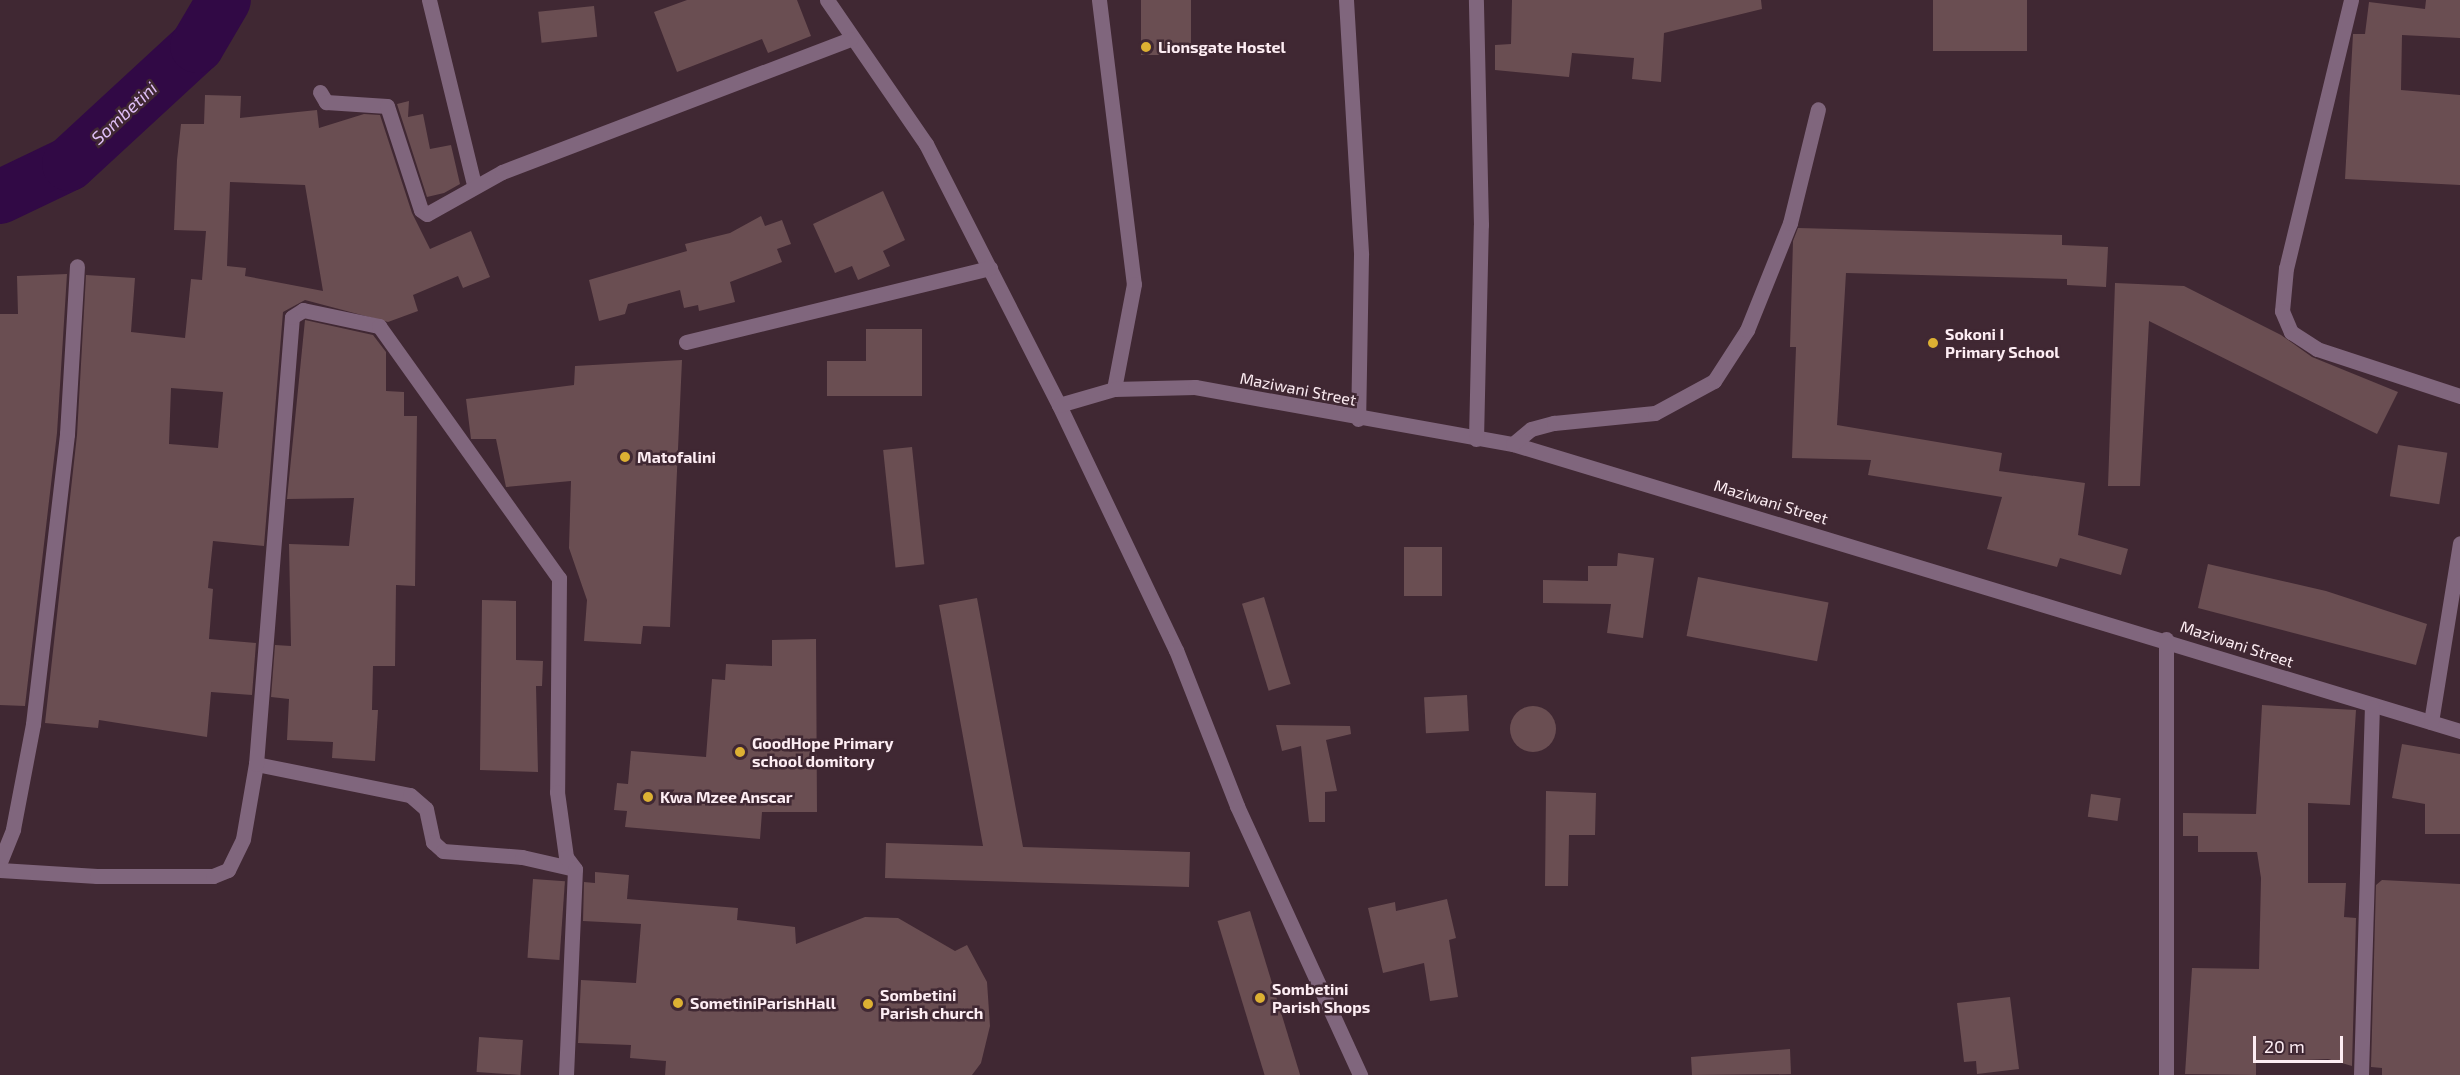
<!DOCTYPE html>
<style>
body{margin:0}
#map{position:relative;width:2460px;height:1075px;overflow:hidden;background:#402833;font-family:"Exo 2",sans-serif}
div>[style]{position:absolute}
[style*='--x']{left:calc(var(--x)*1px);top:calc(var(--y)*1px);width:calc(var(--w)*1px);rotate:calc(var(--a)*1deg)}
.river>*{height:54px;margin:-27px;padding:0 27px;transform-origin:27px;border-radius:27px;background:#310945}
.building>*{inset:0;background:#6a4e52;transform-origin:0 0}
.round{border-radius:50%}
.minor>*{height:15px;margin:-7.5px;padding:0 7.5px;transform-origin:7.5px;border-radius:7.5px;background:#80667d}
.dots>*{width:16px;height:16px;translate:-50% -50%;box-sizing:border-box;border:3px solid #402833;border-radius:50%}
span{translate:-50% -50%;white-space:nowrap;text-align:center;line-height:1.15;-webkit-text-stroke:5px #402833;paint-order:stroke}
.poi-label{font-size:16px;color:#fdedf3;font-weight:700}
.left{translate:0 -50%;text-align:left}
.street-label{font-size:16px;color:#fdedf3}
.water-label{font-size:18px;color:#dfbff6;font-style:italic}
.scale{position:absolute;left:2253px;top:1036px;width:90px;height:27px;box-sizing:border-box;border:3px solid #fdedf3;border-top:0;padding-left:8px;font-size:18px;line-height:21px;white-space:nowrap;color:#fdedf3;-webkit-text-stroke:4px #402833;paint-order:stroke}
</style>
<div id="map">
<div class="river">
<i style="--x:0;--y:197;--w:76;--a:-25.6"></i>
<i style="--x:69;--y:164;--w:174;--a:-42.7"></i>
<i style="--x:197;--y:46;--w:53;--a:-59.6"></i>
</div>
<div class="building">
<i style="clip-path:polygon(687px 0,797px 0,811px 36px,768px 53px,762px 39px,677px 72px,654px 12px)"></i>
<i style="left:1141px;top:0;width:50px;height:55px"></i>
<i style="clip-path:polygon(1512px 0,1761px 0,1762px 9px,1664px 33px,1661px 82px,1632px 79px,1634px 58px,1572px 53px,1569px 77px,1495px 70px,1495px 45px,1511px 44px)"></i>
<i style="left:1933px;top:0;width:94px;height:51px"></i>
<i style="clip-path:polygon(2426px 0,2460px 0,2460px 38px,2402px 35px,2401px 90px,2460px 95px,2460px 185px,2345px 179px,2353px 34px,2365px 34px,2369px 2px,2425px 9px)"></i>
<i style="left:594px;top:6px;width:31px;height:56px;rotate:84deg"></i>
<i style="clip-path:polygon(evenodd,205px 95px,241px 96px,240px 118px,317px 110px,319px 128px,364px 114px,380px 115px,412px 213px,430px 249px,471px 231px,490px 277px,463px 288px,458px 276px,413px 295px,418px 311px,388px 322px,305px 300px,283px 312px,264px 546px,213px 541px,208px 588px,213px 589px,209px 639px,256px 643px,252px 695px,211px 692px,207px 737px,99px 720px,98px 728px,45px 723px,77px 435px,86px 275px,135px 278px,131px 332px,185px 338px,191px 279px,202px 280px,206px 231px,174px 230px,177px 160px,181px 124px,204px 124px,205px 95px,230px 182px,305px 185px,323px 291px,245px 276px,246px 268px,227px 266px,230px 182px,205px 95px,171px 388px,223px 392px,218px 448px,169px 444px,171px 388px)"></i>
<i style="clip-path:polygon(409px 101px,408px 117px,423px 114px,430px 149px,451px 145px,460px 184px,444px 193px,427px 197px,397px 104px)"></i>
<i style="clip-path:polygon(883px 191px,905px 240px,883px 251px,890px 266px,858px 280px,852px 266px,835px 273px,813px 224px)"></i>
<i style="clip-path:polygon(761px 216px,765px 226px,782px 220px,791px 244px,777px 249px,782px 262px,730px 282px,735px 302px,699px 311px,698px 305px,684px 308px,680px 290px,628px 304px,625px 314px,599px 321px,589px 280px,687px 251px,685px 244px,730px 233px)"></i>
<i style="clip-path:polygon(1798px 228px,2062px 235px,2062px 245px,2108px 247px,2106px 287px,2067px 285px,2067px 279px,1846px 273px,1837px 425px,2002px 453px,1999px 471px,2085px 483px,2078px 535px,2128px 549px,2121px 575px,2060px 558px,2057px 567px,1987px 549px,2002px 497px,1868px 475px,1871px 460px,1792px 458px,1796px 347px,1790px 347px,1793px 241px)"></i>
<i style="clip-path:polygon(67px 274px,57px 433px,25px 706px,0 705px,0 314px,18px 314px,17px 276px)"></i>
<i style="clip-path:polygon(2115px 283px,2184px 286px,2281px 335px,2312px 357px,2398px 392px,2377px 434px,2149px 321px,2140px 486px,2108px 486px)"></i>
<i style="clip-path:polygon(305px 320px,373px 335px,386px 352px,386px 391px,404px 392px,404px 416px,417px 416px,415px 586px,396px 585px,395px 666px,373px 666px,372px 710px,378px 710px,375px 761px,332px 758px,333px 742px,287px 740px,289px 699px,271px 697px,275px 645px,291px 646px,289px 544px,349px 546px,354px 498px,287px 499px)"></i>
<i style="clip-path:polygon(866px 329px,922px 329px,922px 396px,827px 396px,827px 361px,866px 361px)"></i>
<i style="clip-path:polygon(682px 360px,670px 627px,643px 626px,641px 644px,584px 641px,587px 600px,569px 548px,571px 481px,506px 487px,496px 439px,471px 439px,466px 399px,574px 385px,575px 366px)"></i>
<i style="left:2398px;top:445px;width:50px;height:52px;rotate:9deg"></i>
<i style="left:912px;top:447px;width:118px;height:29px;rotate:84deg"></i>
<i style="left:1404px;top:547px;width:38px;height:49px"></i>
<i style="clip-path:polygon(1618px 553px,1654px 558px,1643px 638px,1607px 633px,1611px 604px,1543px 603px,1543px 580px,1588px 581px,1588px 566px,1617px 566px)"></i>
<i style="clip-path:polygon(2208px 564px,2326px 591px,2427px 624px,2416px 665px,2198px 608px)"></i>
<i style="left:1698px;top:577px;width:133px;height:60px;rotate:11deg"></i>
<i style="left:1264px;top:597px;width:91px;height:23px;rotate:73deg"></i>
<i style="clip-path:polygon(977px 598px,1023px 847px,1190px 852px,1189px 887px,885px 878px,886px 843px,983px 846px,939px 605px)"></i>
<i style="clip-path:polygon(482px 600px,516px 601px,516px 660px,543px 661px,542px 686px,536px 686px,538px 772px,480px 770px)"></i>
<i style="clip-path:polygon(816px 639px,817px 812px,762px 812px,760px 839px,625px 827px,627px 811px,614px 810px,617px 783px,628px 784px,631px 751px,706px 757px,712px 679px,725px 680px,726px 664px,772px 666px,772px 640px)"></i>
<i style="left:1467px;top:695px;width:36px;height:43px;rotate:87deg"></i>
<i style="clip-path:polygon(2262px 705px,2356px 710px,2350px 805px,2308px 803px,2308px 883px,2346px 883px,2344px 917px,2356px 918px,2352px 1066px,2328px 1059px,2256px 1062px,2256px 1075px,2185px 1074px,2192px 968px,2259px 969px,2261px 878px,2257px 852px,2198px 852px,2198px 836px,2183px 836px,2183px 813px,2256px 814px)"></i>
<i class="round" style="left:1510px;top:706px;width:46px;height:46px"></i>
<i style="clip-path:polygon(1276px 725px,1350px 726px,1351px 734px,1326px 740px,1337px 791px,1325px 792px,1325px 822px,1309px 822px,1301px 746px,1282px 751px)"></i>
<i style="clip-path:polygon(2402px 744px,2460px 754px,2460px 834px,2425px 834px,2425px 804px,2392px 798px)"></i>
<i style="clip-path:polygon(1546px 791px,1596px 793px,1595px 835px,1569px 835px,1568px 886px,1545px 886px)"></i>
<i style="left:2091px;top:794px;width:30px;height:23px;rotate:8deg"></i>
<i style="clip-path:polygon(595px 872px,629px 875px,627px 899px,738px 908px,737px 920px,795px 927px,796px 944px,865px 917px,898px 918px,955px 951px,967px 945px,987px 982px,990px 1026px,981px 1063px,972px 1075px,665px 1075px,666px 1061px,630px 1058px,631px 1045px,578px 1043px,581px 980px,636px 983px,641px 924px,583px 921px,584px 882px,595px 883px)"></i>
<i style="left:533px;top:879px;width:32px;height:79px;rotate:4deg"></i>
<i style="clip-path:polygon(2382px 880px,2460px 884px,2460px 1075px,2382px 1075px,2382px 1068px,2371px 1067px,2376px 885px)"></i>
<i style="clip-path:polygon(1447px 899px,1456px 938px,1449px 940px,1458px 997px,1430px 1001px,1424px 963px,1383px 973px,1368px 908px,1395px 902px,1396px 911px)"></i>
<i style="left:1250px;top:911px;width:172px;height:34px;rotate:73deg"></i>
<i style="clip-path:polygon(2010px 997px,2019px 1069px,1977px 1074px,1976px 1061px,1964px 1062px,1957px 1003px)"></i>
<i style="left:479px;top:1037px;width:44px;height:35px;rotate:4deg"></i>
<i style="clip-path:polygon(1790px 1049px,1791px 1074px,1692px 1075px,1691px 1057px)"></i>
</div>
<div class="minor">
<i style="--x:429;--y:0;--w:190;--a:76.3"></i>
<i style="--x:827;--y:0;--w:175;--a:55.5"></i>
<i style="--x:926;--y:144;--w:293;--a:63"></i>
<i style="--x:1059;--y:405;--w:272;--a:64.5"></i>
<i style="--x:1176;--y:650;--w:168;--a:68.6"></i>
<i style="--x:1237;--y:806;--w:296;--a:65.4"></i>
<i style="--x:1099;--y:0;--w:286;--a:83"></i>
<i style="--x:1134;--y:284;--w:107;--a:100.8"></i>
<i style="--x:1346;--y:0;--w:255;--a:86.6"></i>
<i style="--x:1361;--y:255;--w:164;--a:91"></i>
<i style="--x:2351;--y:0;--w:276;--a:103.6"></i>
<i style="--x:2286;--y:268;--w:43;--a:95.3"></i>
<i style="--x:2282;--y:311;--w:23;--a:67"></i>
<i style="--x:2291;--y:332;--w:31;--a:33"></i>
<i style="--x:2317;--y:349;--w:151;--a:18.2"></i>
<i style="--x:320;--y:92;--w:12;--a:59"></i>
<i style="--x:326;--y:102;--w:61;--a:3.8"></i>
<i style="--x:387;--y:106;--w:109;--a:71.9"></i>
<i style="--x:421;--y:210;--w:7;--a:34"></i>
<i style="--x:427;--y:214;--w:86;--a:-29.2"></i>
<i style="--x:502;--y:172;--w:373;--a:-20.9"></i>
<i style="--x:686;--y:342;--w:313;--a:-13.7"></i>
<i style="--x:1059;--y:405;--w:57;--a:-16.2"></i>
<i style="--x:1114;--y:389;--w:81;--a:-1.4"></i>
<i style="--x:1195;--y:387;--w:323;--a:10.2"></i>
<i style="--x:1513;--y:444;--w:990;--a:16.86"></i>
<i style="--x:1476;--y:439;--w:214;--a:-88.7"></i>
<i style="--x:1481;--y:225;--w:225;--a:-91.3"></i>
<i style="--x:1513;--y:444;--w:23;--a:-40"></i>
<i style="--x:1531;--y:429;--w:24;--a:-15"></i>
<i style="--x:1554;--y:423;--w:101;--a:-5.7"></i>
<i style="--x:1655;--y:413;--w:67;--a:-28.5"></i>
<i style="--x:1714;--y:381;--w:61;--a:-57.1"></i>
<i style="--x:1747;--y:330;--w:115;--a:-68.1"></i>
<i style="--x:1790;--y:223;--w:117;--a:-76.2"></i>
<i style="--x:2166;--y:639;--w:436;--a:90"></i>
<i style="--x:2431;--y:722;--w:181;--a:-80.8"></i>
<i style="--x:256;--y:764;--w:157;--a:11.4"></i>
<i style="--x:410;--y:795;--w:21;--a:41"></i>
<i style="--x:426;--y:809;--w:34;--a:78"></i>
<i style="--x:433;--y:842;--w:13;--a:42"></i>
<i style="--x:443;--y:851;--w:79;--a:4.3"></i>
<i style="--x:522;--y:857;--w:54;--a:12.8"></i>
<i style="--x:0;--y:862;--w:35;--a:-68"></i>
<i style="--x:13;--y:829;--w:107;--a:-79.2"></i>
<i style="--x:33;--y:724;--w:292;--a:-83.3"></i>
<i style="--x:67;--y:434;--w:168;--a:-86.6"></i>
<i style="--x:0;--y:870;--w:97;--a:3.5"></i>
<i style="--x:97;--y:876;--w:116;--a:0"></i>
<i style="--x:213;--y:876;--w:16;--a:-22"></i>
<i style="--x:228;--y:870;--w:34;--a:-64"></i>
<i style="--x:243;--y:839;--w:76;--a:-80.2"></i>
<i style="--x:256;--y:764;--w:448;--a:-85.4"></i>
<i style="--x:292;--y:317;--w:13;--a:-32"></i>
<i style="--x:303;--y:310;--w:78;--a:11.9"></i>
<i style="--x:379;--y:326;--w:310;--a:54.5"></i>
<i style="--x:559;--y:578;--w:214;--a:90.5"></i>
<i style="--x:557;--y:792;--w:66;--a:82.1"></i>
<i style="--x:566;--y:857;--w:15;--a:53"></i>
<i style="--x:575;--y:869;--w:206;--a:92.5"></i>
<i style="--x:2361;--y:1075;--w:368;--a:-88.3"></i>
</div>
<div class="dots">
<i style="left:1146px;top:47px;background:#ddb133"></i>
<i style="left:1933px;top:343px;background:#ddb133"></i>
<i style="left:625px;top:457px;background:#ddb133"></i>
<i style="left:740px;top:752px;background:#ddb133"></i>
<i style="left:648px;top:797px;background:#ddb133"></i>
<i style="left:1260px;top:998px;background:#ddb133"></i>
<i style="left:678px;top:1003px;background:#ddb133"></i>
<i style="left:868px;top:1004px;background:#ddb133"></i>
</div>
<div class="poi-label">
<span class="left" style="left:1158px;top:47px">Lionsgate Hostel</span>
<span class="left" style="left:1945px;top:343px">Sokoni I<br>Primary School</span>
<span class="left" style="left:637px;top:457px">Matofalini</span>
<span class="left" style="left:752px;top:752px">GoodHope Primary<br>school domitory</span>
<span class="left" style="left:660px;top:797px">Kwa Mzee Anscar</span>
<span class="left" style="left:1272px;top:998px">Sombetini<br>Parish Shops</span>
<span class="left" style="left:880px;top:1004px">Sombetini<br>Parish church</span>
<span class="left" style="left:690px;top:1003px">SometiniParishHall</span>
</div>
<div class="street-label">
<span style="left:1298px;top:389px;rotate:11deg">Maziwani Street</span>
<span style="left:1771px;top:502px;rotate:17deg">Maziwani Street</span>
<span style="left:2237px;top:644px;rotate:18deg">Maziwani Street</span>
</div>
<div class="water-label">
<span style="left:124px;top:113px;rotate:-43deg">Sombetini</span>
</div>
<div class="scale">20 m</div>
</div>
